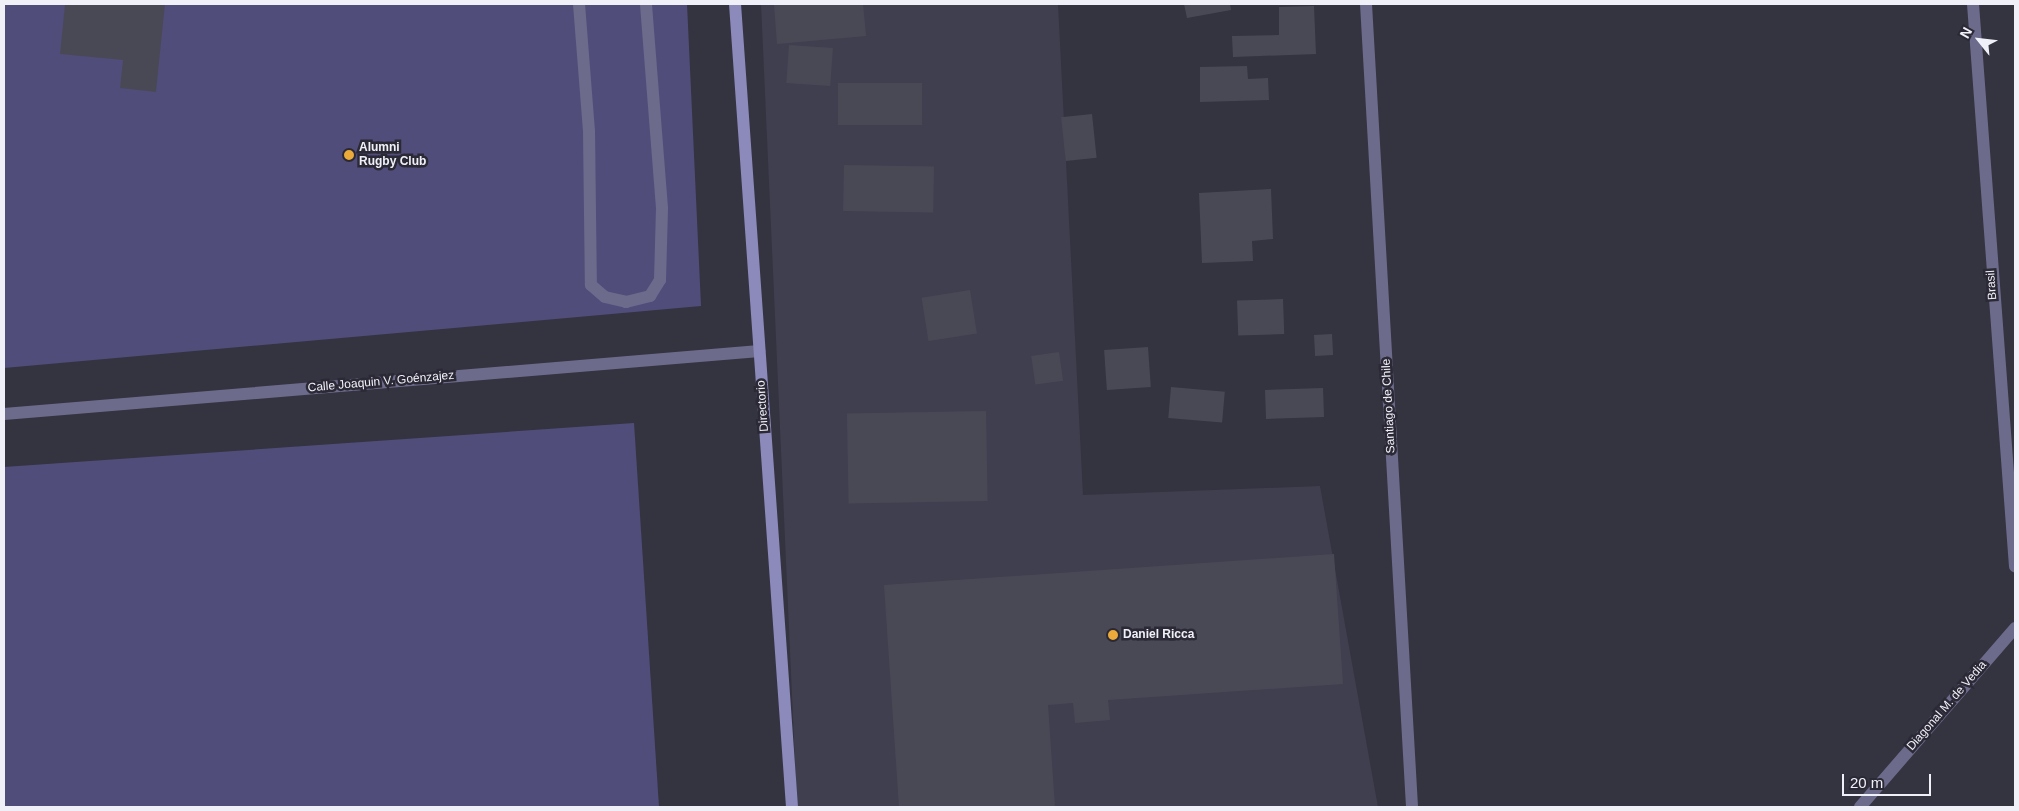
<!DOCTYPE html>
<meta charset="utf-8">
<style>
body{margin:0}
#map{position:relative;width:2019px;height:811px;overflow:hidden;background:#343340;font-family:Helvetica,sans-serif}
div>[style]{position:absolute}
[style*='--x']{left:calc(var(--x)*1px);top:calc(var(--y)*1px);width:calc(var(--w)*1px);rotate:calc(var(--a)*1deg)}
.built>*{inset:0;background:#3f3f50}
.green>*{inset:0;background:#514d7b}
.building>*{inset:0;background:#494956;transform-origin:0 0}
.lane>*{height:12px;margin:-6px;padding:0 6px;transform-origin:6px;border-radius:6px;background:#6d6b8b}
.street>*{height:12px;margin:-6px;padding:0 6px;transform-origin:6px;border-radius:6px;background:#6d6b8b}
.secondary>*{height:12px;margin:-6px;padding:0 6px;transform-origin:6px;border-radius:6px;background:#8c89bb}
.dots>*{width:14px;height:14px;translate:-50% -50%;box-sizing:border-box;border:2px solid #2a2935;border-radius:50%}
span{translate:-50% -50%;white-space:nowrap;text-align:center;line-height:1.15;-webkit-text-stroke:5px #2a2935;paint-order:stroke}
.poi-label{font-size:12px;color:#f0f0f8;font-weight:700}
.left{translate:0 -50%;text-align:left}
.street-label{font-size:12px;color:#f0f0f8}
.frame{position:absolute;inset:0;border:5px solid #f0f0f8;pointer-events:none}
.north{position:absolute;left:1954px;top:15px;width:50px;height:50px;-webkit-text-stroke:4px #2a2935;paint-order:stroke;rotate:299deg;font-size:14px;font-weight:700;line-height:20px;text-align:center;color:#f0f0f8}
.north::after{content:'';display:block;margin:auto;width:18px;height:22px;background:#f0f0f8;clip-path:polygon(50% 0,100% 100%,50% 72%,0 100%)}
.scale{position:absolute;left:1842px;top:774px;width:89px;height:22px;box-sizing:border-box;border:2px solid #f0f0f8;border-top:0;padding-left:6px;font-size:15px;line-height:18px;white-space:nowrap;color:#f0f0f8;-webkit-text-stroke:4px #2a2935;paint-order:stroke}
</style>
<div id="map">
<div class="built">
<i style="clip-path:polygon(761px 4px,1058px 4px,1083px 495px,1320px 486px,1378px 807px,797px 807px)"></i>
</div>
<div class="green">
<i style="clip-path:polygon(4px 4px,687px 4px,701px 306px,4px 368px)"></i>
<i style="clip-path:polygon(634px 423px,659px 807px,4px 807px,4px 467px)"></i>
</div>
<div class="building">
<i style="clip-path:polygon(65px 4px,165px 4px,156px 92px,120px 88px,123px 60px,60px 54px)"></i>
<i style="clip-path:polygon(774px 4px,863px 4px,866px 36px,777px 44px)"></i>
<i style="clip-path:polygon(1184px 4px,1230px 4px,1231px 10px,1187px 18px)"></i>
<i style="clip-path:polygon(1314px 6px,1316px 54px,1233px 57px,1232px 36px,1279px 35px,1279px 7px)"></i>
<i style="left:789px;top:45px;width:44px;height:38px;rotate:4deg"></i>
<i style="clip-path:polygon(1247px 66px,1248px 79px,1268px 78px,1269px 100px,1200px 102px,1200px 67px)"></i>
<i style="left:838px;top:83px;width:84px;height:42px"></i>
<i style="left:1092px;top:114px;width:44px;height:31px;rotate:84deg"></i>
<i style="left:844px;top:165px;width:90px;height:46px;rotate:1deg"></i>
<i style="clip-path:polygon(1271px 189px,1273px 239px,1252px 241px,1253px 261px,1202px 263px,1199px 193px)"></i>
<i style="left:970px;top:290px;width:44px;height:49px;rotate:81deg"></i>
<i style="left:1283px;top:299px;width:35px;height:46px;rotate:88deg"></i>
<i style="left:1332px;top:334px;width:21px;height:18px;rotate:87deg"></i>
<i style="left:1148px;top:347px;width:40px;height:44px;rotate:86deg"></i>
<i style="left:1059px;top:352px;width:29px;height:28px;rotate:82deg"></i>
<i style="left:1171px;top:387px;width:54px;height:31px;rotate:5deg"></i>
<i style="left:1323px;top:388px;width:29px;height:58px;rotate:88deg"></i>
<i style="left:986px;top:411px;width:90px;height:139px;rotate:89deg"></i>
<i style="clip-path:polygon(1334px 554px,1343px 684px,1108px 700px,1110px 720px,1075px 723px,1073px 703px,1048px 705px,1055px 807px,899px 807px,884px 585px)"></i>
</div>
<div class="lane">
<i style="--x:579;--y:4;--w:127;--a:85.5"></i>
<i style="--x:589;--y:131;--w:154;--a:89.3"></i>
<i style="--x:591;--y:285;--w:18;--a:41"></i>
<i style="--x:605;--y:297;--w:22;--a:13"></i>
<i style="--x:626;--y:302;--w:25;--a:-14"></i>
<i style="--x:650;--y:296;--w:19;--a:-58"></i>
<i style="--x:660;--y:280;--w:72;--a:-88.4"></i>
<i style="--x:662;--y:208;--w:205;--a:-94.5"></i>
</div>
<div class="street">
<i style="--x:1366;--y:4;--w:804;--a:86.72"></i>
<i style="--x:1973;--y:4;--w:564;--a:85.73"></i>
<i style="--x:4;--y:414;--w:758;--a:-4.77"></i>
<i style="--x:1860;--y:807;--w:237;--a:-49.1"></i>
</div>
<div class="secondary">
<i style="--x:735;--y:4;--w:805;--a:85.94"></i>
</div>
<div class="dots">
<i style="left:349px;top:155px;background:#ebaa39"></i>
<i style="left:1113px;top:635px;background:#ebaa39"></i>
</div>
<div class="poi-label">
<span class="left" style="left:359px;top:155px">Alumni<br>Rugby Club</span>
<span class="left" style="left:1123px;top:635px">Daniel Ricca</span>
</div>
<div class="street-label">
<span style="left:1992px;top:285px;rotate:-94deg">Brasil</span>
<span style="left:381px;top:382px;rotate:-5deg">Calle Joaquin V. Goénzajez</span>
<span style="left:763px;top:406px;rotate:-94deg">Directorio</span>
<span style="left:1389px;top:406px;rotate:-93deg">Santiago de Chile</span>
<span style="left:1947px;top:706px;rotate:-49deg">Diagonal M. de Vedia</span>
</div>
<div class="frame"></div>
<div class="north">N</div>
<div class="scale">20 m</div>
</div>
